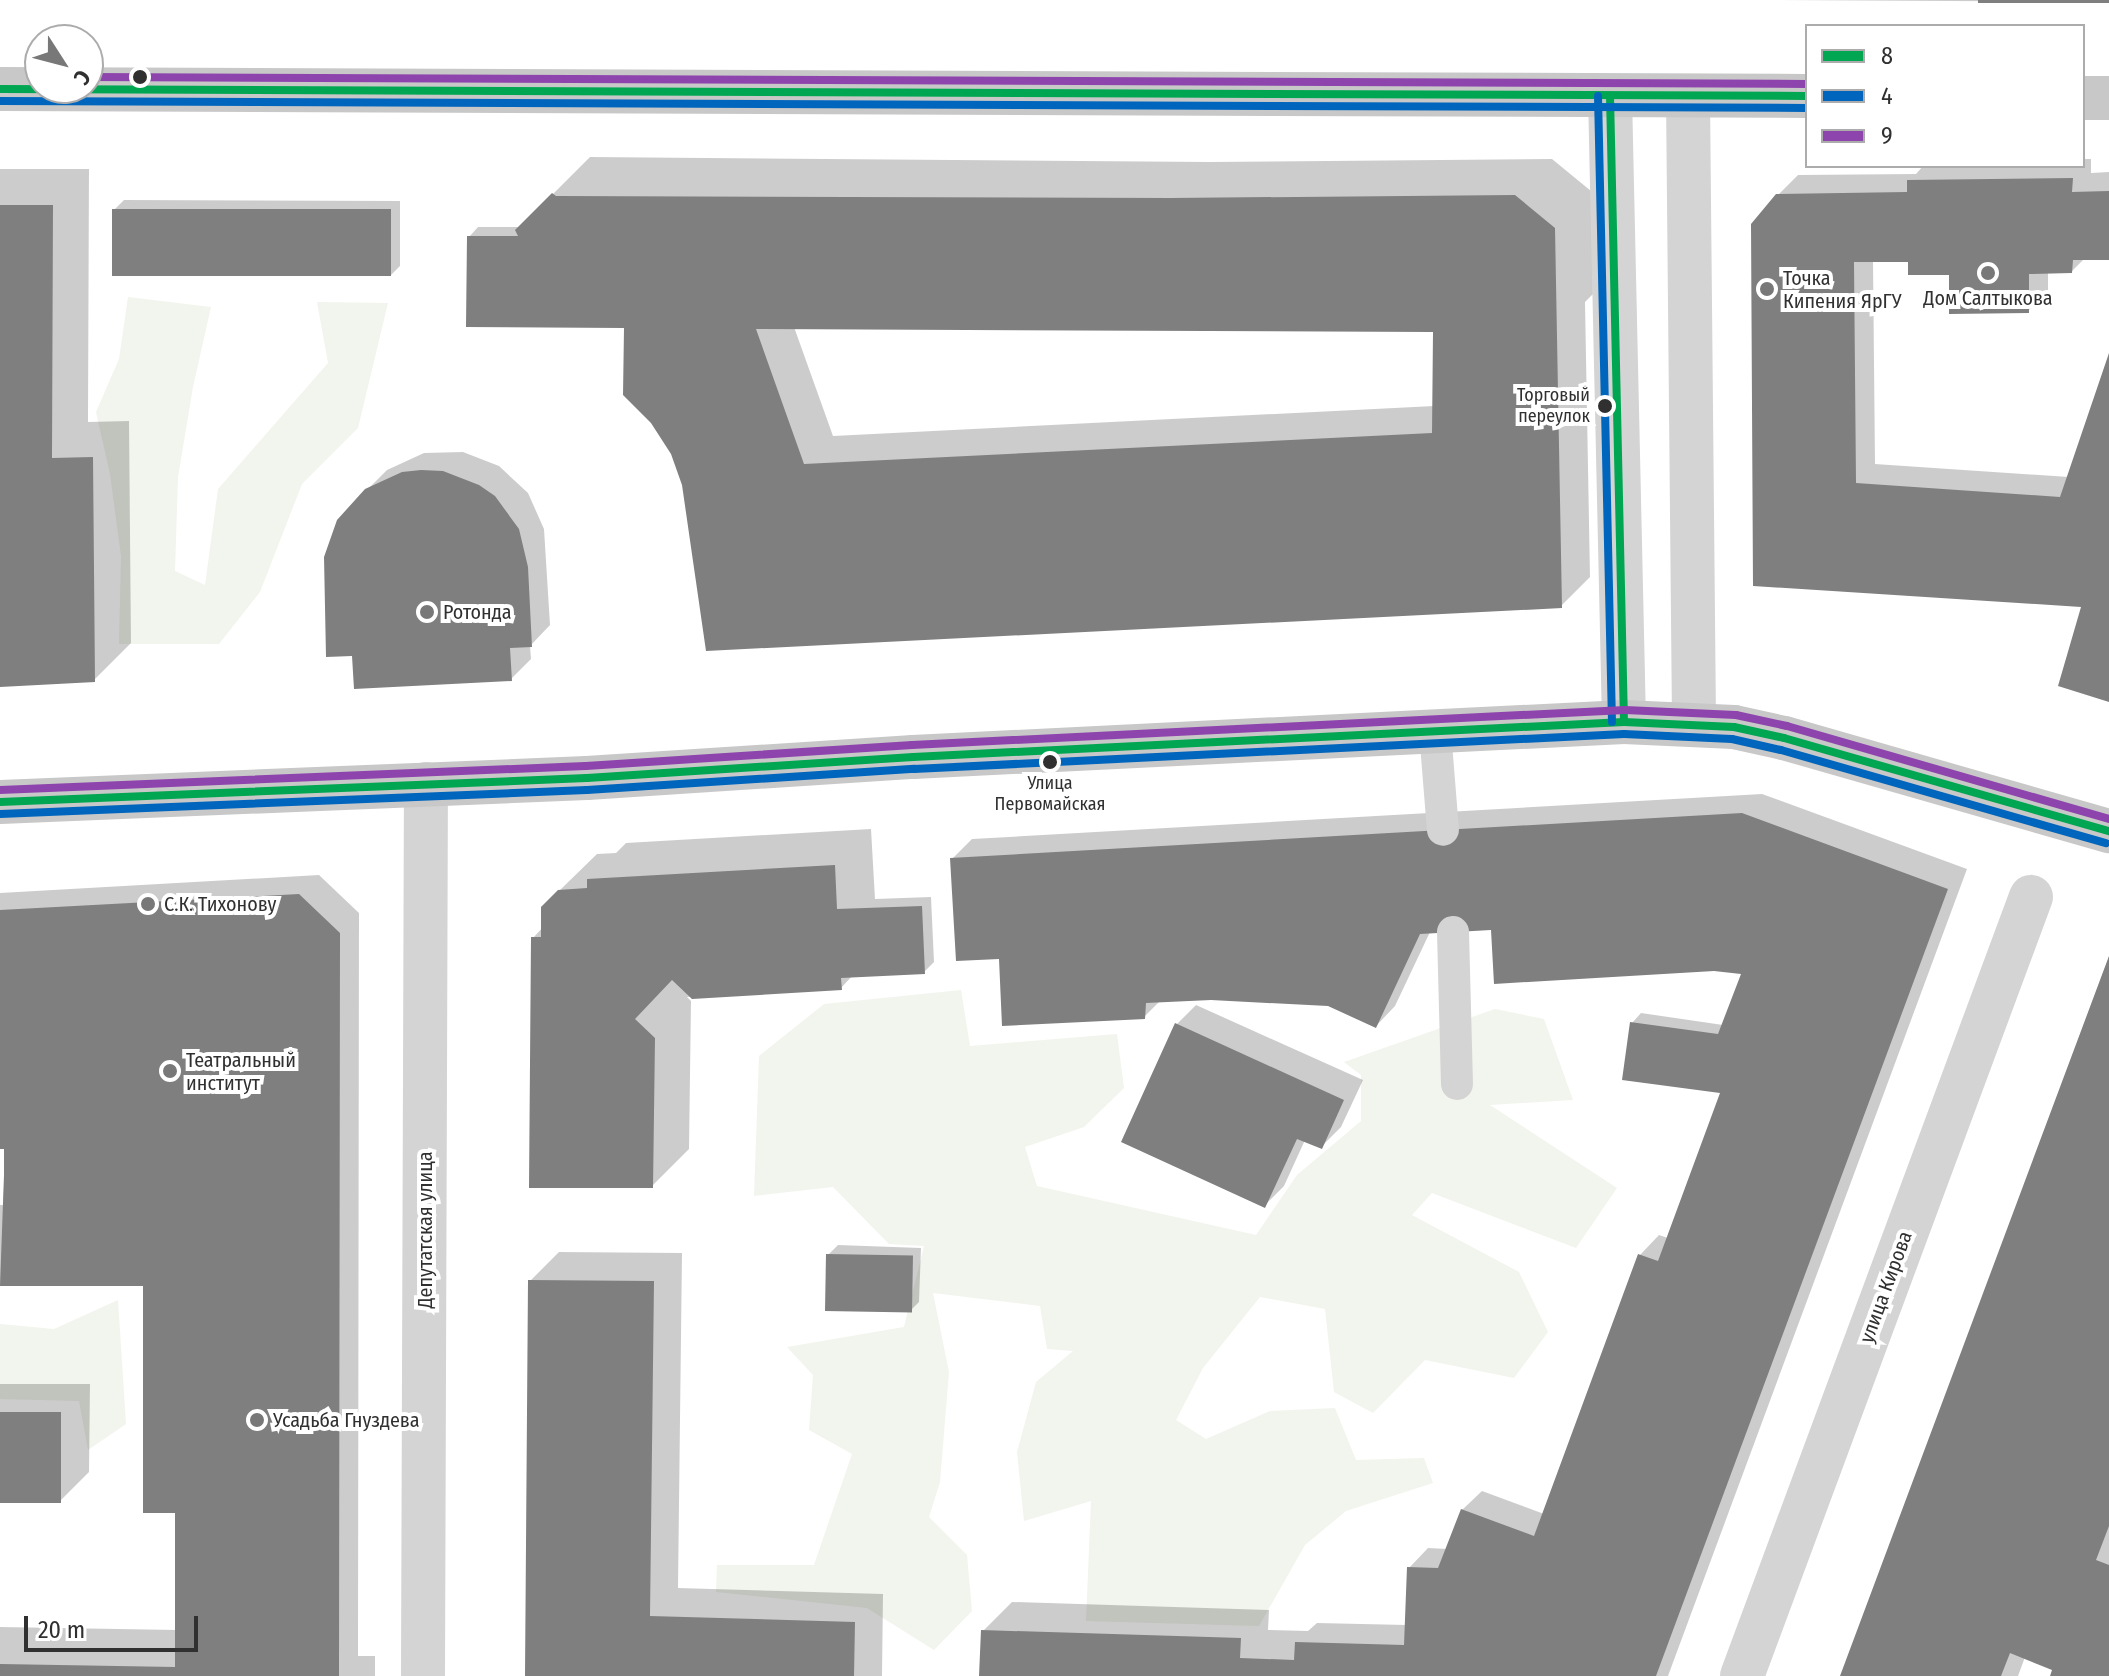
<!DOCTYPE html>
<meta charset="utf-8">
<style>
body{margin:0}
#map{position:relative;width:2109px;height:1676px;overflow:hidden;background:#fff;font-family:"Fira Sans Condensed",sans-serif}
div>[style]{position:absolute}
[style*='--x']{left:calc(var(--x)*1px);top:calc(var(--y)*1px);width:calc(var(--w)*1px);rotate:calc(var(--a)*1deg)}
.green>*{inset:0;background:#f2f5ed}
.shadow>*{inset:0;background:#0003}
.building>*{inset:0;background:#7f7f7f;transform-origin:0 0}
.service>*{height:32px;margin:-16px;padding:0 16px;transform-origin:16px;border-radius:16px;background:#d4d4d4}
.pedestrian>*{height:44px;margin:-22px;padding:0 22px;transform-origin:22px;border-radius:22px;background:#d4d4d4}
.minor>*{height:44px;margin:-22px;padding:0 22px;transform-origin:22px;border-radius:22px;background:#d4d4d4}
.tertiary>*{height:44px;margin:-22px;padding:0 22px;transform-origin:22px;border-radius:22px;background:#d4d4d4}
.primary>*{height:44px;margin:-22px;padding:0 22px;transform-origin:22px;border-radius:22px;background:#c8c8c8}
.bus-1>*{height:8px;margin:-4px;padding:0 4px;transform-origin:4px;border-radius:4px;background:#00a651}
.bus-2>*{height:8px;margin:-4px;padding:0 4px;transform-origin:4px;border-radius:4px;background:#0065bd}
.bus-3>*{height:8px;margin:-4px;padding:0 4px;transform-origin:4px;border-radius:4px;background:#8e44ad}
.dots>*{width:22px;height:22px;translate:-50% -50%;box-sizing:border-box;border:4px solid #fff;border-radius:50%}
span{translate:-50% -50%;white-space:nowrap;text-align:center;line-height:1.15;-webkit-text-stroke:8px #fff;paint-order:stroke}
.bus-label{font-size:18px;color:#303030}
.right{translate:-100% -50%;text-align:right}
.poi-label{font-size:20px;color:#303030}
.left{translate:0 -50%;text-align:left}
.street-label{font-size:20px;color:#303030}
.legend{position:absolute;left:1805px;top:24px;width:280px;height:144px;box-sizing:border-box;background:#fff;border:2px solid #acacac;margin:0;padding:10px 14px;list-style:none;font-size:24px;color:#303030}
.legend li{display:flex;align-items:center;gap:16px;height:40px}
.legend b{width:40px;border:2px solid #acacac}
.north{position:absolute;left:24px;top:24px;width:80px;height:80px;box-sizing:border-box;background:#fff;border:2px solid #acacac;border-radius:50%;rotate:126deg;font-size:22px;font-weight:700;line-height:32px;text-align:center;color:#303030}
.north::after{content:'';display:block;margin:auto;width:28px;height:36px;background:#787878;clip-path:polygon(50% 0,100% 100%,50% 72%,0 100%)}
.scale{position:absolute;left:24px;top:1616px;width:174px;height:36px;box-sizing:border-box;border:4px solid #303030;border-top:0;padding-left:10px;font-size:24px;line-height:28px;white-space:nowrap;color:#303030;-webkit-text-stroke:6px #fff;paint-order:stroke}
</style>
<div id="map">
<div class="green">
<i style="clip-path:polygon(128px 297px,211px 307px,193px 387px,178px 477px,175px 571px,205px 585px,218px 489px,328px 363px,317px 302px,388px 303px,358px 428px,302px 484px,260px 592px,219px 644px,119px 644px,121px 556px,110px 474px,96px 412px,119px 359px)"></i>
<i style="clip-path:polygon(961px 990px,970px 1046px,1117px 1034px,1124px 1088px,1084px 1127px,1025px 1147px,1037px 1186px,1256px 1235px,1297px 1175px,1361px 1121px,1361px 1075px,1344px 1062px,1495px 1009px,1544px 1019px,1573px 1100px,1490px 1105px,1617px 1188px,1576px 1248px,1432px 1193px,1412px 1215px,1519px 1272px,1548px 1332px,1514px 1378px,1425px 1360px,1373px 1413px,1334px 1392px,1325px 1309px,1260px 1297px,1203px 1368px,1176px 1420px,1206px 1439px,1270px 1411px,1335px 1408px,1356px 1460px,1424px 1458px,1433px 1483px,1346px 1511px,1305px 1545px,1259px 1626px,1086px 1621px,1091px 1501px,1024px 1521px,1017px 1452px,1036px 1382px,1073px 1351px,1047px 1349px,1040px 1306px,933px 1293px,949px 1372px,940px 1482px,929px 1517px,967px 1555px,972px 1611px,934px 1650px,867px 1608px,716px 1592px,717px 1565px,814px 1565px,852px 1454px,809px 1430px,813px 1375px,787px 1347px,904px 1327px,924px 1246px,889px 1244px,833px 1187px,754px 1196px,759px 1056px,824px 1004px)"></i>
<i style="clip-path:polygon(118px 1300px,126px 1424px,88px 1450px,79px 1401px,0 1399px,0 1324px,54px 1329px)"></i>
</div>
<div class="shadow">
<i style="clip-path:polygon(1771px 0,2109px 0,2109px 2px)"></i>
<i style="clip-path:polygon(evenodd,590px 157px,1209px 162px,1552px 159px,1591px 191px,1593px 294px,1585px 302px,1590px 577px,1561px 606px,684px 484px,629px 326px,469px 237px,478px 227px,520px 227px,590px 157px,794px 327px,1435px 330px,1434px 406px,833px 436px,794px 327px)"></i>
<i style="clip-path:polygon(2083px 159px,2091px 159px,2091px 173px,2109px 172px,2109px 258px,2085px 258px,2072px 271px,2048px 272px,2048px 291px,2028px 311px,1951px 273px,1910px 260px,1873px 260px,1875px 464px,2069px 477px,2109px 357px,2109px 699px,2084px 605px,1755px 584px,1778px 195px,1798px 175px,1916px 174px,1923px 166px,2083px 166px)"></i>
<i style="clip-path:polygon(0 169px,89px 169px,88px 422px,129px 421px,131px 643px,94px 680px,0 685px)"></i>
<i style="clip-path:polygon(124px 200px,400px 201px,400px 266px,390px 276px,114px 210px)"></i>
<i style="clip-path:polygon(463px 452px,499px 466px,528px 493px,544px 529px,550px 625px,530px 646px,531px 659px,511px 679px,366px 491px,387px 470px,424px 453px)"></i>
<i style="clip-path:polygon(1762px 794px,1967px 869px,1668px 1676px,981px 1676px,983px 1631px,1012px 1602px,1269px 1610px,1268px 1630px,1308px 1631px,1317px 1623px,1407px 1625px,1409px 1568px,1428px 1548px,1448px 1549px,1462px 1510px,1482px 1491px,1544px 1514px,1640px 1255px,1659px 1235px,1668px 1238px,1725px 1085px,1632px 1023px,1641px 1013px,1723px 1025px,1744px 972px,1493px 928px,1430px 932px,1395px 1006px,1376px 1026px,1328px 1004px,1211px 998px,1161px 1000px,1144px 1017px,1001px 957px,952px 859px,972px 839px)"></i>
<i style="clip-path:polygon(871px 829px,875px 899px,931px 897px,934px 962px,924px 972px,853px 975px,841px 988px,687px 997px,691px 1001px,689px 1149px,652px 1186px,533px 938px,543px 927px,559px 891px,597px 854px,616px 853px,626px 843px)"></i>
<i style="clip-path:polygon(319px 875px,359px 913px,358px 1656px,375px 1656px,375px 1676px,0 1676px,0 1627px,177px 1630px,178px 1508px,145px 1284px,0 1284px,0 1205px,3px 1205px,6px 1147px,0 1147px,0 893px)"></i>
<i style="clip-path:polygon(2109px 957px,2109px 1676px,2053px 1676px,2060px 1659px,2025px 1657px,2018px 1676px,1842px 1676px)"></i>
<i style="clip-path:polygon(1196px 1005px,1363px 1080px,1341px 1127px,1321px 1147px,1305px 1140px,1284px 1186px,1264px 1206px,1177px 1024px)"></i>
<i style="clip-path:polygon(838px 1245px,921px 1248px,919px 1302px,910px 1311px,828px 1255px)"></i>
<i style="clip-path:polygon(559px 1252px,682px 1253px,678px 1588px,883px 1594px,882px 1676px,527px 1676px,530px 1281px)"></i>
<i style="clip-path:polygon(0 1384px,90px 1384px,89px 1472px,60px 1501px,0 1501px)"></i>
</div>
<div class="building">
<i style="left:1978px;top:0;width:131px;height:3px"></i>
<i style="clip-path:polygon(2073px 178px,2072px 192px,2109px 191px,2109px 260px,2073px 260px,2072px 273px,2029px 274px,2029px 313px,1949px 314px,1949px 275px,1908px 275px,1908px 262px,1854px 262px,1856px 483px,2060px 497px,2109px 353px,2109px 702px,2058px 686px,2081px 607px,1753px 586px,1751px 224px,1776px 194px,1907px 192px,1907px 180px)"></i>
<i style="clip-path:polygon(evenodd,552px 193px,556px 196px,1171px 198px,1515px 195px,1555px 228px,1562px 608px,706px 651px,682px 485px,671px 454px,651px 423px,623px 395px,624px 328px,466px 327px,467px 236px,518px 236px,515px 230px,552px 193px,756px 329px,1433px 332px,1432px 433px,804px 464px,756px 329px)"></i>
<i style="clip-path:polygon(0 205px,53px 205px,52px 458px,93px 457px,95px 682px,0 687px)"></i>
<i style="left:112px;top:209px;width:279px;height:67px"></i>
<i style="clip-path:polygon(421px 470px,443px 471px,479px 485px,495px 496px,519px 529px,528px 567px,532px 647px,510px 648px,512px 681px,354px 689px,352px 656px,326px 657px,324px 557px,337px 520px,365px 489px,402px 472px)"></i>
<i style="clip-path:polygon(1742px 813px,1948px 889px,1656px 1676px,979px 1676px,981px 1630px,1241px 1638px,1240px 1658px,1294px 1660px,1295px 1642px,1404px 1645px,1407px 1567px,1438px 1568px,1461px 1509px,1534px 1536px,1638px 1254px,1658px 1261px,1720px 1093px,1622px 1080px,1630px 1022px,1718px 1034px,1741px 974px,1714px 971px,1494px 984px,1491px 930px,1420px 934px,1376px 1028px,1328px 1006px,1211px 1000px,1146px 1003px,1145px 1019px,1002px 1026px,999px 959px,956px 961px,950px 858px)"></i>
<i style="clip-path:polygon(835px 865px,837px 909px,922px 906px,925px 974px,841px 978px,842px 990px,692px 999px,672px 980px,635px 1019px,655px 1038px,653px 1188px,529px 1188px,531px 937px,541px 937px,541px 907px,558px 890px,587px 888px,587px 879px)"></i>
<i style="clip-path:polygon(299px 894px,340px 933px,339px 1676px,0 1676px,0 1664px,175px 1667px,175px 1513px,143px 1513px,143px 1286px,0 1286px,4px 1175px,4px 1149px,0 1149px,0 910px)"></i>
<i style="clip-path:polygon(2109px 956px,2109px 1526px,2096px 1560px,2109px 1565px,2109px 1676px,2050px 1676px,2052px 1670px,2010px 1653px,2001px 1676px,1840px 1676px)"></i>
<i style="clip-path:polygon(1175px 1023px,1344px 1100px,1322px 1149px,1297px 1139px,1265px 1208px,1121px 1142px)"></i>
<i style="left:826px;top:1254px;width:87px;height:57px;rotate:1deg"></i>
<i style="clip-path:polygon(528px 1280px,654px 1281px,650px 1616px,855px 1622px,854px 1676px,525px 1676px)"></i>
<i style="left:0;top:1412px;width:61px;height:91px"></i>
</div>
<div class="service">
<i style="--x:1435;--y:731;--w:99;--a:85.4"></i>
<i style="--x:1453;--y:932;--w:152;--a:88.5"></i>
</div>
<div class="pedestrian">
<i style="--x:1742;--y:1676;--w:831;--a:-69.65"></i>
</div>
<div class="minor">
<i style="--x:1610;--y:96;--w:626;--a:88.72"></i>
<i style="--x:423;--y:1676;--w:892;--a:-89.81"></i>
</div>
<div class="tertiary">
<i style="--x:1688;--y:96;--w:628;--a:89.45"></i>
</div>
<div class="primary">
<i style="--x:0;--y:89;--w:1807;--a:0.22"></i>
<i style="--x:2083;--y:98;--w:26;--a:0"></i>
<i style="--x:0;--y:802;--w:587;--a:-2.34"></i>
<i style="--x:587;--y:778;--w:327;--a:-3.7"></i>
<i style="--x:913;--y:757;--w:712;--a:-2.82"></i>
<i style="--x:1624;--y:722;--w:110;--a:2.6"></i>
<i style="--x:1734;--y:727;--w:51;--a:12.4"></i>
<i style="--x:1784;--y:738;--w:338;--a:16"></i>
</div>
<div class="bus-1">
<i style="--x:0;--y:89;--w:1807;--a:0.22"></i>
<i style="--x:1610;--y:96;--w:626;--a:88.72"></i>
<i style="--x:0;--y:802;--w:587;--a:-2.34"></i>
<i style="--x:587;--y:778;--w:327;--a:-3.7"></i>
<i style="--x:913;--y:757;--w:712;--a:-2.82"></i>
<i style="--x:1624;--y:722;--w:110;--a:2.6"></i>
<i style="--x:1734;--y:727;--w:51;--a:12.4"></i>
<i style="--x:1784;--y:738;--w:338;--a:16"></i>
</div>
<div class="bus-2">
<i style="--x:1598;--y:96;--w:626;--a:88.72"></i>
<i style="--x:0;--y:101;--w:1807;--a:0.22"></i>
<i style="--x:0;--y:814;--w:587;--a:-2.34"></i>
<i style="--x:587;--y:790;--w:328;--a:-3.7"></i>
<i style="--x:914;--y:769;--w:711;--a:-2.82"></i>
<i style="--x:1624;--y:734;--w:108;--a:2.7"></i>
<i style="--x:1732;--y:739;--w:50;--a:12.7"></i>
<i style="--x:1781;--y:750;--w:338;--a:16"></i>
</div>
<div class="bus-3">
<i style="--x:88;--y:77;--w:1719;--a:0.23"></i>
<i style="--x:0;--y:790;--w:586;--a:-2.35"></i>
<i style="--x:586;--y:766;--w:327;--a:-3.7"></i>
<i style="--x:912;--y:745;--w:714;--a:-2.81"></i>
<i style="--x:1625;--y:710;--w:111;--a:2.6"></i>
<i style="--x:1736;--y:715;--w:52;--a:12.2"></i>
<i style="--x:1787;--y:726;--w:335;--a:16.1"></i>
</div>
<div class="dots">
<i style="left:140px;top:77px;background:#303030"></i>
<i style="left:1988px;top:273px;background:#787878"></i>
<i style="left:1767px;top:289px;background:#787878"></i>
<i style="left:1605px;top:406px;background:#303030"></i>
<i style="left:427px;top:612px;background:#787878"></i>
<i style="left:1050px;top:762px;background:#303030"></i>
<i style="left:148px;top:904px;background:#787878"></i>
<i style="left:170px;top:1071px;background:#787878"></i>
<i style="left:257px;top:1420px;background:#787878"></i>
</div>
<div class="bus-label">
<span class="right" style="left:1590px;top:406px">Торговый<br>переулок</span>
<span style="left:1050px;top:794px">Улица<br>Первомайская</span>
</div>
<div class="poi-label">
<span class="left" style="left:1783px;top:290px">Точка<br>Кипения ЯрГУ</span>
<span style="left:1988px;top:298px">Дом Салтыкова</span>
<span class="left" style="left:443px;top:612px">Ротонда</span>
<span class="left" style="left:164px;top:904px">С.К. Тихонову</span>
<span class="left" style="left:186px;top:1072px">Театральный<br>институт</span>
<span class="left" style="left:273px;top:1420px">Усадьба Гнуздева</span>
</div>
<div class="street-label">
<span style="left:425px;top:1230px;rotate:-90deg">Депутатская улица</span>
<span style="left:1886px;top:1287px;rotate:-70deg">улица Кирова</span>
</div>
<ul class="legend">
<li><b style="height:10px;background:#00a651"></b>8</li>
<li><b style="height:10px;background:#0065bd"></b>4</li>
<li><b style="height:10px;background:#8e44ad"></b>9</li>
</ul>
<div class="north">С</div>
<div class="scale">20 m</div>
</div>
